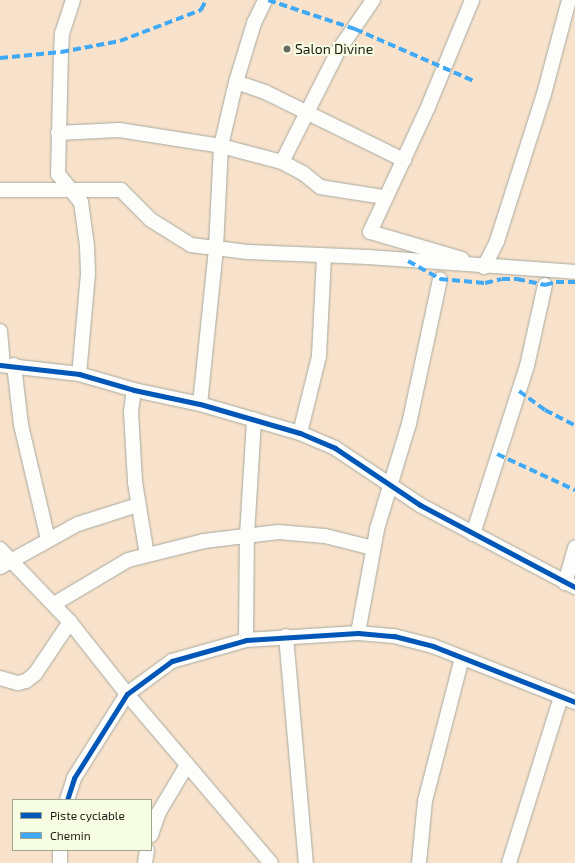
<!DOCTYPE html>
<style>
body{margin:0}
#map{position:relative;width:575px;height:863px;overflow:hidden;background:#f4f7e8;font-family:"Exo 2",sans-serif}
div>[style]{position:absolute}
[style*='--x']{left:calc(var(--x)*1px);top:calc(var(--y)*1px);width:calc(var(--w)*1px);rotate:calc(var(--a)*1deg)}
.green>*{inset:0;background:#f8e2cb}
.roads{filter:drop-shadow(0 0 1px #a7a99e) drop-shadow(0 0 1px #a7a99e)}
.street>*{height:14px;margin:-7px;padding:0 7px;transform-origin:7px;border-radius:7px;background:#fdfefc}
.quiet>*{height:4px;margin-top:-2px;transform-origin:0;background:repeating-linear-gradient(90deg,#3fa9f5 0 8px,transparent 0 12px)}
.cycleway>*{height:5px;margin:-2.5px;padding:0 2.5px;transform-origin:2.5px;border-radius:2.5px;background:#0057b8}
.dots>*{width:11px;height:11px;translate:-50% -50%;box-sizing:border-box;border:2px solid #f7fde2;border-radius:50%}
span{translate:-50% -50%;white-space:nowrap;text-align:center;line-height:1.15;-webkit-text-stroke:4px #f7fde2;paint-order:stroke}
.poi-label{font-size:14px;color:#1e2016}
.left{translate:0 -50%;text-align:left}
.legend{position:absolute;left:12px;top:799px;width:140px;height:52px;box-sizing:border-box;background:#f7fde2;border:1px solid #a0a590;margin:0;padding:5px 7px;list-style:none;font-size:12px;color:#1e2016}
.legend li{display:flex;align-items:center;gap:8px;height:20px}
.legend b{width:20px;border:1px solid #a0a590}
</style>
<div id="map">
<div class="green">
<i style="clip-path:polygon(evenodd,0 0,575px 0,575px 863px,0 863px,0 0,13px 800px,151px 800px,151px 850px,13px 850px,13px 800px)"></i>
</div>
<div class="roads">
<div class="street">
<i style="--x:73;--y:0;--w:35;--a:108"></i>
<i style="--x:62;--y:33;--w:19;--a:93"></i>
<i style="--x:61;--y:52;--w:122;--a:91.4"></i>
<i style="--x:58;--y:174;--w:36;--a:51"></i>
<i style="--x:81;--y:202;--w:44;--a:82.2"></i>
<i style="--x:87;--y:246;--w:28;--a:88"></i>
<i style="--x:88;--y:274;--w:100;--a:95.1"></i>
<i style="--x:236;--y:82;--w:31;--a:19"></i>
<i style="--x:265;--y:92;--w:155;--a:26.1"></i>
<i style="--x:58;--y:133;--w:61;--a:-2.8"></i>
<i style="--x:119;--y:130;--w:103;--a:8.9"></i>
<i style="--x:221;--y:146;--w:63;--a:14.7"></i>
<i style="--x:282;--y:162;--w:24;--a:28"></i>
<i style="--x:303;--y:173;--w:22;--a:39"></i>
<i style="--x:320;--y:187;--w:65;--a:8.9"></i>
<i style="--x:282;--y:162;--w:124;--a:-63.2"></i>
<i style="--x:338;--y:51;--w:62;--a:-55.5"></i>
<i style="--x:0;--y:190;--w:121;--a:0"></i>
<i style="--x:121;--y:190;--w:42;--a:45"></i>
<i style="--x:151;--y:220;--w:47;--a:32"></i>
<i style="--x:191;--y:245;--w:57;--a:7"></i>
<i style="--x:248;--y:252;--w:120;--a:2.4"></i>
<i style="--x:368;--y:257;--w:208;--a:4.1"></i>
<i style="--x:462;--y:259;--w:96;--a:-163.6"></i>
<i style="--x:370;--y:232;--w:138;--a:-65.1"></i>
<i style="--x:428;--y:107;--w:116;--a:-67.6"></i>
<i style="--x:484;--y:267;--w:29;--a:-63"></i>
<i style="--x:497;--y:241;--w:154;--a:-72.3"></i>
<i style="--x:544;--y:94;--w:97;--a:-75.1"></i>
<i style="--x:0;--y:331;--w:34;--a:85"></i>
<i style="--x:0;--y:365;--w:80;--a:6.5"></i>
<i style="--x:79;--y:374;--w:57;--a:16.2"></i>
<i style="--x:134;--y:390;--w:67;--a:12"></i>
<i style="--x:200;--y:404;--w:104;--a:16.2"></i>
<i style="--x:300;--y:433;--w:38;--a:23"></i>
<i style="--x:335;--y:448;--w:102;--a:33.8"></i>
<i style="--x:420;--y:505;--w:175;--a:27.9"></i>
<i style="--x:14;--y:365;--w:60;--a:83.3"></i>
<i style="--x:21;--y:425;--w:117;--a:76.7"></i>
<i style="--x:134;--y:390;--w:22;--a:98"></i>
<i style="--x:131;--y:412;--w:70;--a:86.7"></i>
<i style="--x:135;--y:482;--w:74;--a:80.7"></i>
<i style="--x:200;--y:404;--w:157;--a:-84.1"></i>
<i style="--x:216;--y:248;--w:102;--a:-87.2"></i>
<i style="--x:221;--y:146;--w:66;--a:-76.8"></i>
<i style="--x:236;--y:82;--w:62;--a:-73"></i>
<i style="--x:254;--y:23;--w:25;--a:-64"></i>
<i style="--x:300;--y:433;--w:79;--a:-76.1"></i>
<i style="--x:319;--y:356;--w:100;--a:-87.1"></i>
<i style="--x:473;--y:534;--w:176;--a:-72.2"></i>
<i style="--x:527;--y:366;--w:83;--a:-77.5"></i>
<i style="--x:0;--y:549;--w:101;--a:46.2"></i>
<i style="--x:70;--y:622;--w:92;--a:51.6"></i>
<i style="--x:127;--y:694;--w:222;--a:49.6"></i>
<i style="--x:0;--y:567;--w:89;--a:-28.9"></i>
<i style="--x:78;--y:524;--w:63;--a:-17.6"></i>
<i style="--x:565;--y:583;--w:37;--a:-74"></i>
<i style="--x:54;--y:604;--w:86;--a:-30.7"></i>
<i style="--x:128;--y:560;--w:78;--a:-14"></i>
<i style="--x:204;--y:541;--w:75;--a:-6.9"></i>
<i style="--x:278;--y:532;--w:47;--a:4.9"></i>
<i style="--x:325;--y:536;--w:49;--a:14"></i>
<i style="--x:358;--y:633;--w:106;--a:-79.6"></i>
<i style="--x:377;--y:529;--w:110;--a:-73.1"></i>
<i style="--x:409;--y:424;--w:148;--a:-77.9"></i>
<i style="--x:286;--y:636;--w:228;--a:85"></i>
<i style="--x:246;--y:640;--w:105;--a:-89.5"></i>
<i style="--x:247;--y:535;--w:116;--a:-86.5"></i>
<i style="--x:0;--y:678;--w:19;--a:16"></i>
<i style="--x:18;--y:683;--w:8;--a:-14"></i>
<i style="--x:26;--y:681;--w:11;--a:-38"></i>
<i style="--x:35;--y:674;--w:63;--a:-56.1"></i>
<i style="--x:67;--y:800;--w:23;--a:-72"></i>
<i style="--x:74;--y:778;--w:99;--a:-57.8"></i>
<i style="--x:127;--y:694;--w:56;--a:-36.3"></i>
<i style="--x:172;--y:661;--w:77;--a:-15.8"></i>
<i style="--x:246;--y:640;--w:112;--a:-3.6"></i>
<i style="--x:358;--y:633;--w:36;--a:5"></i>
<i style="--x:394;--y:636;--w:40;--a:14.4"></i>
<i style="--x:433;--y:646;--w:153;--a:21.5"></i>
<i style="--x:151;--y:835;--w:24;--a:-71"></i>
<i style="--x:159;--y:812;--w:55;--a:-59.2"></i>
<i style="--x:60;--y:863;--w:13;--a:-90"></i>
<i style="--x:145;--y:863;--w:13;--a:-81"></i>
<i style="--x:419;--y:863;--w:62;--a:-84.5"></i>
<i style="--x:425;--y:801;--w:148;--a:-75.5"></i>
<i style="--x:509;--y:863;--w:174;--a:-72.6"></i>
</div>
</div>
<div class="quiet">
<i style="--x:268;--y:0;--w:92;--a:18.4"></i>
<i style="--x:355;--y:29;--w:130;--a:23.6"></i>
<i style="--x:0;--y:58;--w:61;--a:-5.6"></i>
<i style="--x:61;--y:52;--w:60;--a:-10.6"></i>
<i style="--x:120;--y:41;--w:87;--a:-20.9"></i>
<i style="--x:201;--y:10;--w:11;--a:-63"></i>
<i style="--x:408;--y:261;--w:37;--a:29"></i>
<i style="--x:440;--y:279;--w:45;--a:5.1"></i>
<i style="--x:485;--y:283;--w:17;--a:-13"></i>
<i style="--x:502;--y:279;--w:15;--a:0"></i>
<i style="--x:517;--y:279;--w:29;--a:12"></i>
<i style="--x:545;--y:285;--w:11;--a:-15"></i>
<i style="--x:556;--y:282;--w:19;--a:0"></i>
<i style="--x:519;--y:391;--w:32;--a:36"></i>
<i style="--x:545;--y:410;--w:34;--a:27"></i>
<i style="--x:497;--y:454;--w:86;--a:24.8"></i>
</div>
<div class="cycleway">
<i style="--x:0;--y:365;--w:80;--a:6.5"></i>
<i style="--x:79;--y:374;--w:57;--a:16.2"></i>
<i style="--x:134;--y:390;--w:67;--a:12"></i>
<i style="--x:200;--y:404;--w:104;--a:16.2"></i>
<i style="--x:300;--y:433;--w:38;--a:23"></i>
<i style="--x:335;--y:448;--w:102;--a:33.8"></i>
<i style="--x:420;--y:505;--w:175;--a:27.9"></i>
<i style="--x:67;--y:800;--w:23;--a:-72"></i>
<i style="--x:74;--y:778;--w:99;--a:-57.8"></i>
<i style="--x:127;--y:694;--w:56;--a:-36.3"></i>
<i style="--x:172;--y:661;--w:77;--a:-15.8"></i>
<i style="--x:246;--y:640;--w:112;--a:-3.6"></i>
<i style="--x:358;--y:633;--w:36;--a:5"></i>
<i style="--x:394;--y:636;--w:40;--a:14.4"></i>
<i style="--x:433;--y:646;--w:153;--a:21.5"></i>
</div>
<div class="dots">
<i style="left:287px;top:49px;background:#696b60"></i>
</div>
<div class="poi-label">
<span class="left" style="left:295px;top:49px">Salon Divine</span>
</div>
<ul class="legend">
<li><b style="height:5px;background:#0057b8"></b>Piste cyclable</li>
<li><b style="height:5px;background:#3fa9f5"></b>Chemin</li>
</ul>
</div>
